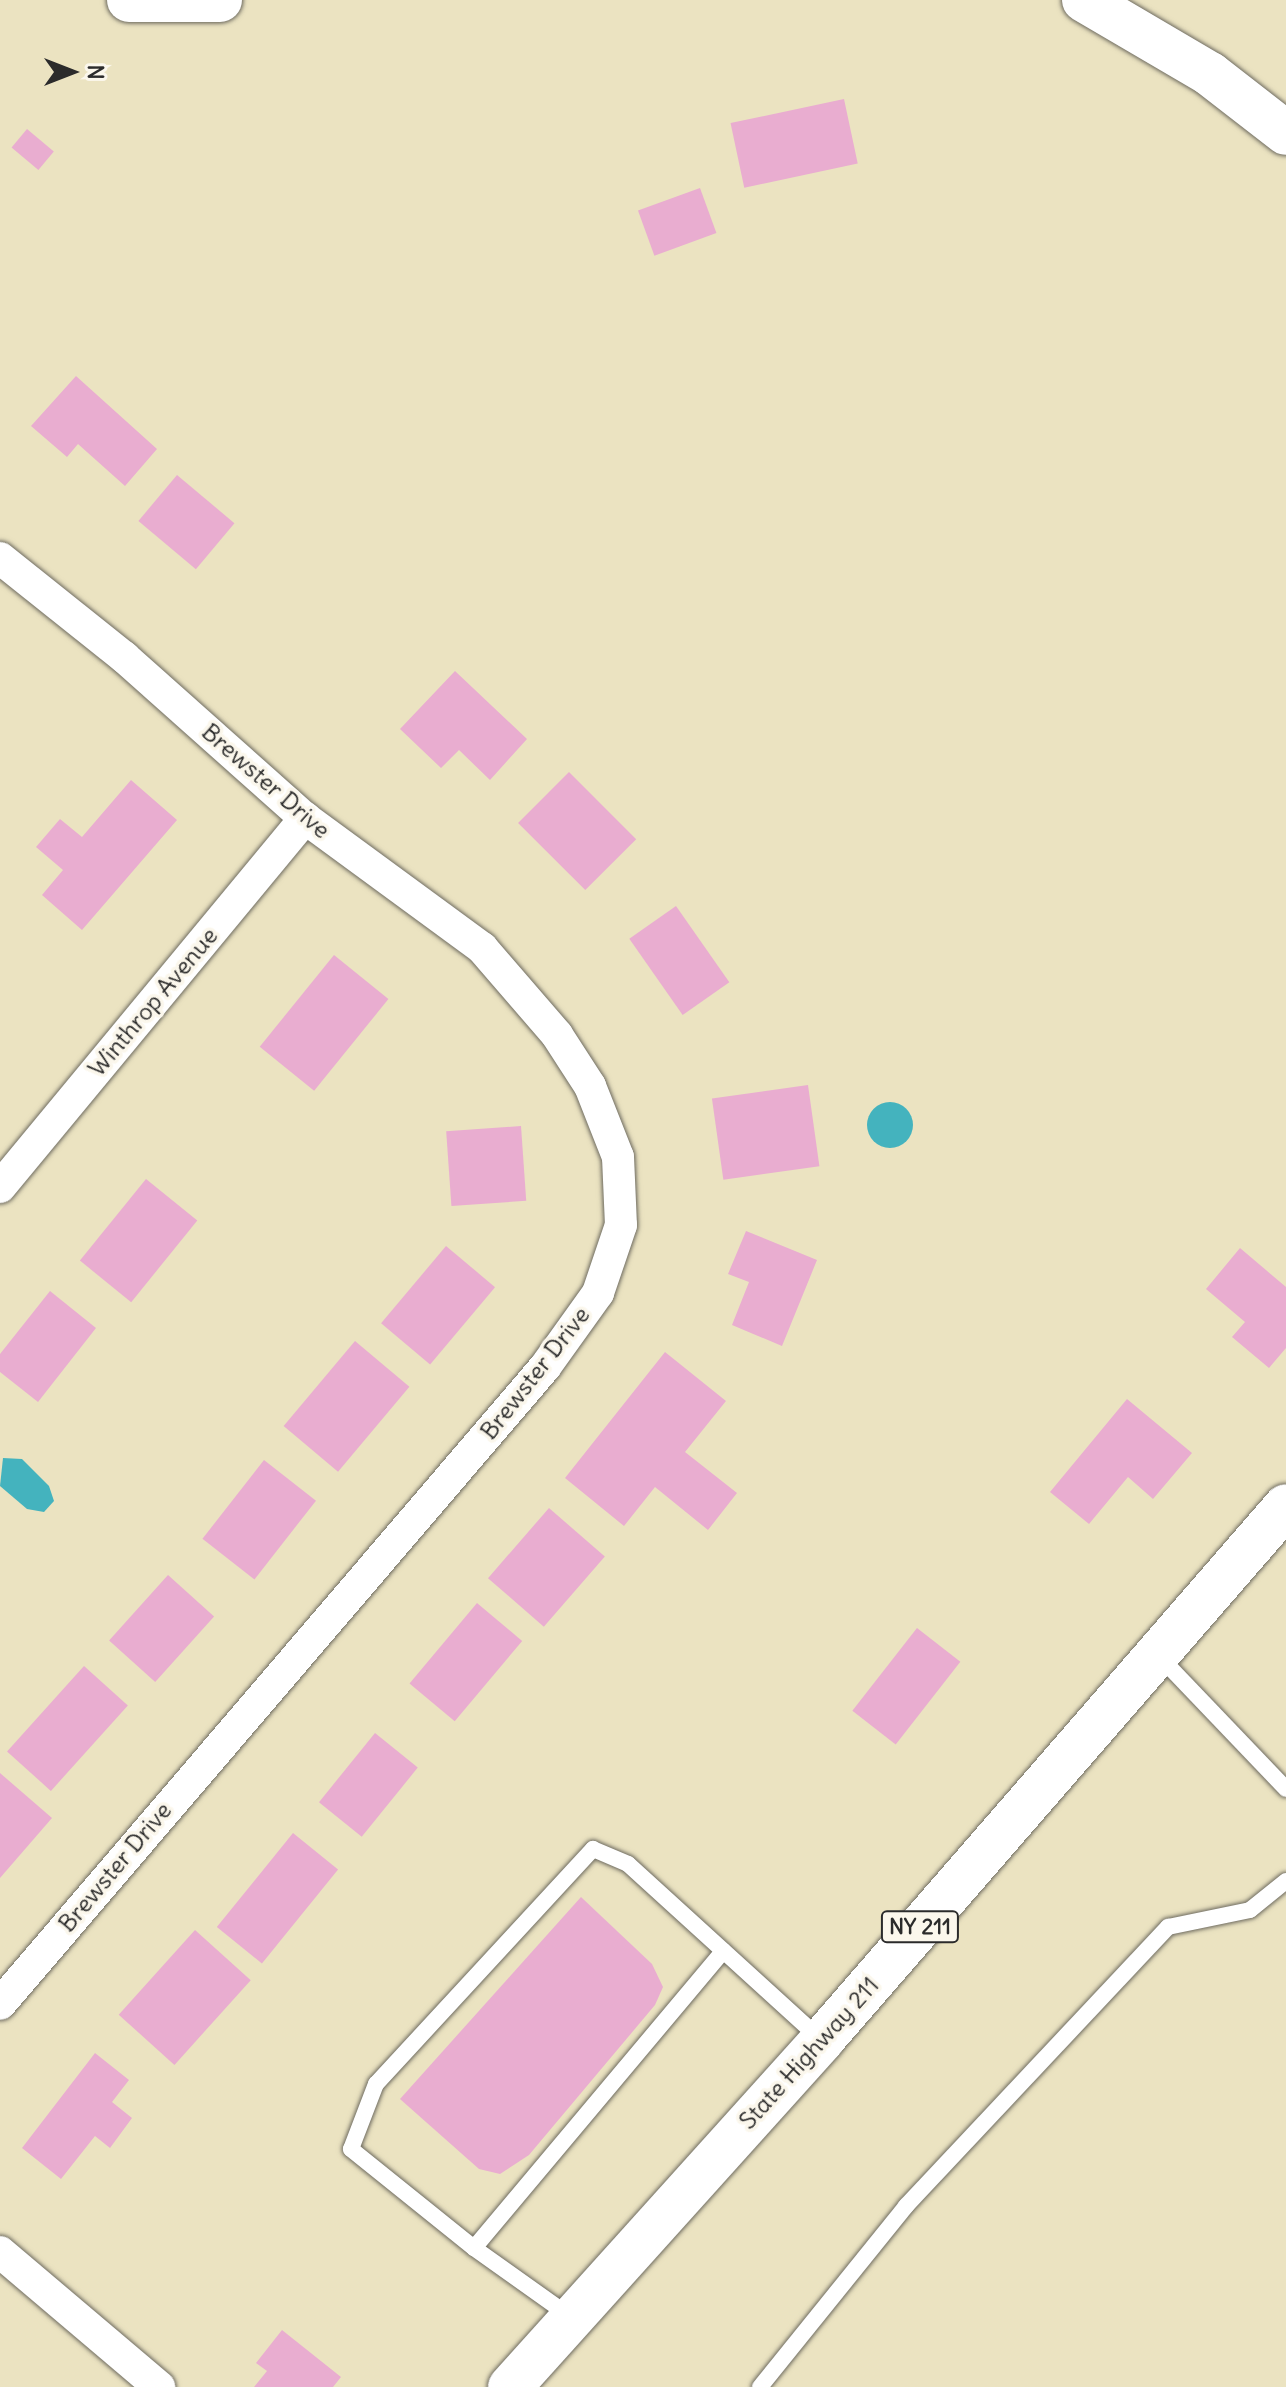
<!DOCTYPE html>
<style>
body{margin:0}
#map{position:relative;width:1286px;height:2387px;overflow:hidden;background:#ebe3c1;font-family:Delius,sans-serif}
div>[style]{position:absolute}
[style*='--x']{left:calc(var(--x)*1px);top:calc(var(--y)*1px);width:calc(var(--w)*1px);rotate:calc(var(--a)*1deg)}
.water>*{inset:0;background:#44b3be}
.round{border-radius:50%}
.building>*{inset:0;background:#e9add0;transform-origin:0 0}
.roads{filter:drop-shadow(0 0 2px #6e6b60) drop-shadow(0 0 2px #6e6b60)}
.lane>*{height:16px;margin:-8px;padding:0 8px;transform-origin:8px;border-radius:8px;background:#fff}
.street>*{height:32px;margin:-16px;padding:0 16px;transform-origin:16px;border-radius:16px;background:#fff}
.secondary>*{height:44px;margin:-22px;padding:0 22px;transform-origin:22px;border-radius:22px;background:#fff}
.primary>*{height:44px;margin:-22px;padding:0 22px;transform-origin:22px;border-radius:22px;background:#fff}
span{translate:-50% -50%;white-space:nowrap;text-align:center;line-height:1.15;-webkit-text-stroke:7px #fbf7ec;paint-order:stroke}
.shield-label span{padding:2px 6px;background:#fbf7ec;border:2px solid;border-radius:6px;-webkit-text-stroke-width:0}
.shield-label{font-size:22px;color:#2b2b2b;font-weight:700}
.street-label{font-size:24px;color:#2b2b2b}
.north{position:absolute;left:32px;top:32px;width:80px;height:80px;-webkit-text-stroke:6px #fbf7ec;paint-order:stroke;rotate:90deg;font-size:22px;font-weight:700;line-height:32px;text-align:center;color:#2b2b2b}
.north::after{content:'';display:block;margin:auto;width:28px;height:36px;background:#2b2b2b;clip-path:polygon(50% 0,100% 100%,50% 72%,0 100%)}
</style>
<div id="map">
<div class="water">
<i class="round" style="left:867px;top:1102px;width:46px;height:46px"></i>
<i style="clip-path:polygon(3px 1458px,22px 1459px,49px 1486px,54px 1501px,44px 1512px,27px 1509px,0 1486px)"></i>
</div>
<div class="building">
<i style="left:844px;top:99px;width:66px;height:116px;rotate:78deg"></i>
<i style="left:27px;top:129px;width:35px;height:24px;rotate:40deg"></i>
<i style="left:700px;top:188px;width:48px;height:66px;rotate:70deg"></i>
<i style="clip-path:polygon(76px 376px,157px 449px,125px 486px,78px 444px,67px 457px,31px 426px)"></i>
<i style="left:177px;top:475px;width:75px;height:60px;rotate:40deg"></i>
<i style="clip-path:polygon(455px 671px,527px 739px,490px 780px,459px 750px,441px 768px,400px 729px)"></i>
<i style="left:569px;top:772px;width:95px;height:72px;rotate:45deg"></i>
<i style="clip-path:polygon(131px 780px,177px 820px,82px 930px,42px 895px,63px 870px,36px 847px,60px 819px,82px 837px)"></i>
<i style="left:676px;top:906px;width:93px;height:57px;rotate:55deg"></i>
<i style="left:334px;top:955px;width:70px;height:118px;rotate:39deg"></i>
<i style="left:808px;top:1085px;width:82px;height:97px;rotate:82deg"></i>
<i style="left:521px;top:1126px;width:75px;height:75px;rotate:86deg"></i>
<i style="left:146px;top:1179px;width:66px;height:105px;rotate:39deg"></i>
<i style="clip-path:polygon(746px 1231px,817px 1260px,782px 1346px,732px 1325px,749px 1282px,728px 1274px)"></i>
<i style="left:446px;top:1246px;width:64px;height:101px;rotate:40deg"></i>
<i style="clip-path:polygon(1240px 1248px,1286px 1287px,1286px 1348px,1269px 1368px,1232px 1337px,1245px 1322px,1206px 1289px)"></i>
<i style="clip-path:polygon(50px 1291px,96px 1328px,38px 1402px,0 1372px,0 1354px)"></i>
<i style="left:355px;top:1341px;width:71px;height:111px;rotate:40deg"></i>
<i style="clip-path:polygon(665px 1352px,726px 1401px,685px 1452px,737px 1493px,708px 1530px,655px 1487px,624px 1526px,565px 1478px)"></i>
<i style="clip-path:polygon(1127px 1399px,1192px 1453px,1153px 1499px,1128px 1477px,1089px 1524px,1050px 1492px)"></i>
<i style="left:264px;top:1460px;width:66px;height:100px;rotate:38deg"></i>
<i style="left:549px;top:1508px;width:74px;height:93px;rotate:41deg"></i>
<i style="left:168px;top:1575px;width:62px;height:88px;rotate:42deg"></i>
<i style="left:477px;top:1603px;width:59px;height:105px;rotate:40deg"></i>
<i style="left:917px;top:1628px;width:55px;height:105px;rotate:38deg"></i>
<i style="left:84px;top:1666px;width:59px;height:115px;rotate:42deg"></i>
<i style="left:375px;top:1733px;width:55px;height:89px;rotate:39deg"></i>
<i style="clip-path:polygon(0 1773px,52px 1818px,0 1878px)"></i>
<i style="left:293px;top:1833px;width:58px;height:121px;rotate:39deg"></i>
<i style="clip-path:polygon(581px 1897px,652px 1964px,663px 1987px,655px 2005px,529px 2155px,500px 2174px,479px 2169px,400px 2099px)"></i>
<i style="left:195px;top:1930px;width:75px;height:114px;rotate:42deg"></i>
<i style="clip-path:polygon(95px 2053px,129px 2080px,112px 2102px,132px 2118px,110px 2148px,95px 2136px,61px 2179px,22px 2148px)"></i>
<i style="clip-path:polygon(282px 2330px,341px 2377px,333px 2387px,254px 2387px,267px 2371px,256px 2363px)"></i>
</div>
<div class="roads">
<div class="lane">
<i style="--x:1158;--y:1655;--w:185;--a:46.3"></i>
<i style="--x:474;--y:2248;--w:388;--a:-50"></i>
<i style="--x:571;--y:2317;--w:119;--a:-144.6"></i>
<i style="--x:474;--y:2248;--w:158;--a:-141.2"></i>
<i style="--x:351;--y:2149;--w:70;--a:-69"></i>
<i style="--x:376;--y:2084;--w:320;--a:-47.3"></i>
<i style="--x:593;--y:1849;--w:38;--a:23"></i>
<i style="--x:628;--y:1864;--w:260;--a:42.3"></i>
<i style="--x:760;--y:2387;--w:233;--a:-51.1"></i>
<i style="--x:906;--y:2206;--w:383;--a:-46.8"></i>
<i style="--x:1168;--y:1927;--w:84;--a:-11.7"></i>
<i style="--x:1250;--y:1910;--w:46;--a:-38.9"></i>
</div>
<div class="street">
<i style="--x:0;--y:558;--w:159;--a:38.6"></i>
<i style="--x:124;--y:657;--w:242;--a:41.7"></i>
<i style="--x:305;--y:818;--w:220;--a:36.3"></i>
<i style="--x:482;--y:948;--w:115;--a:49.2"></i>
<i style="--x:557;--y:1035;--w:61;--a:57.1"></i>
<i style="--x:590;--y:1086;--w:76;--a:68.5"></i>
<i style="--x:618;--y:1157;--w:68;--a:87.5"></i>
<i style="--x:621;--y:1225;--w:72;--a:108.7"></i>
<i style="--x:598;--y:1293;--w:91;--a:125.6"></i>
<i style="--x:545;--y:1367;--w:838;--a:130.55"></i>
<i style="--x:0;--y:1187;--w:479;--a:-50.4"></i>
<i style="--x:0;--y:2252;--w:209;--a:40.3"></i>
</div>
<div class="secondary">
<i style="--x:129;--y:0;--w:91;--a:0"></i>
<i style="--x:1084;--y:0;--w:146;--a:30.4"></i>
<i style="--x:1210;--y:74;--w:96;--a:37.8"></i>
</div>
<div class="primary">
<i style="--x:510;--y:2387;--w:467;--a:-48"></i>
<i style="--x:822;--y:2040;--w:707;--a:-49.01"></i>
</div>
</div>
<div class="shield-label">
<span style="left:920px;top:1927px">NY 211</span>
</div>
<div class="street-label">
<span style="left:266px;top:781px;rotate:41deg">Brewster Drive</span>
<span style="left:153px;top:1002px;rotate:-50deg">Winthrop Avenue</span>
<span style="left:535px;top:1373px;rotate:-52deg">Brewster Drive</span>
<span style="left:115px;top:1867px;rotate:-50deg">Brewster Drive</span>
<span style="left:809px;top:2053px;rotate:-48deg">State Highway 211</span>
</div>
<div class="north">N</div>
</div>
